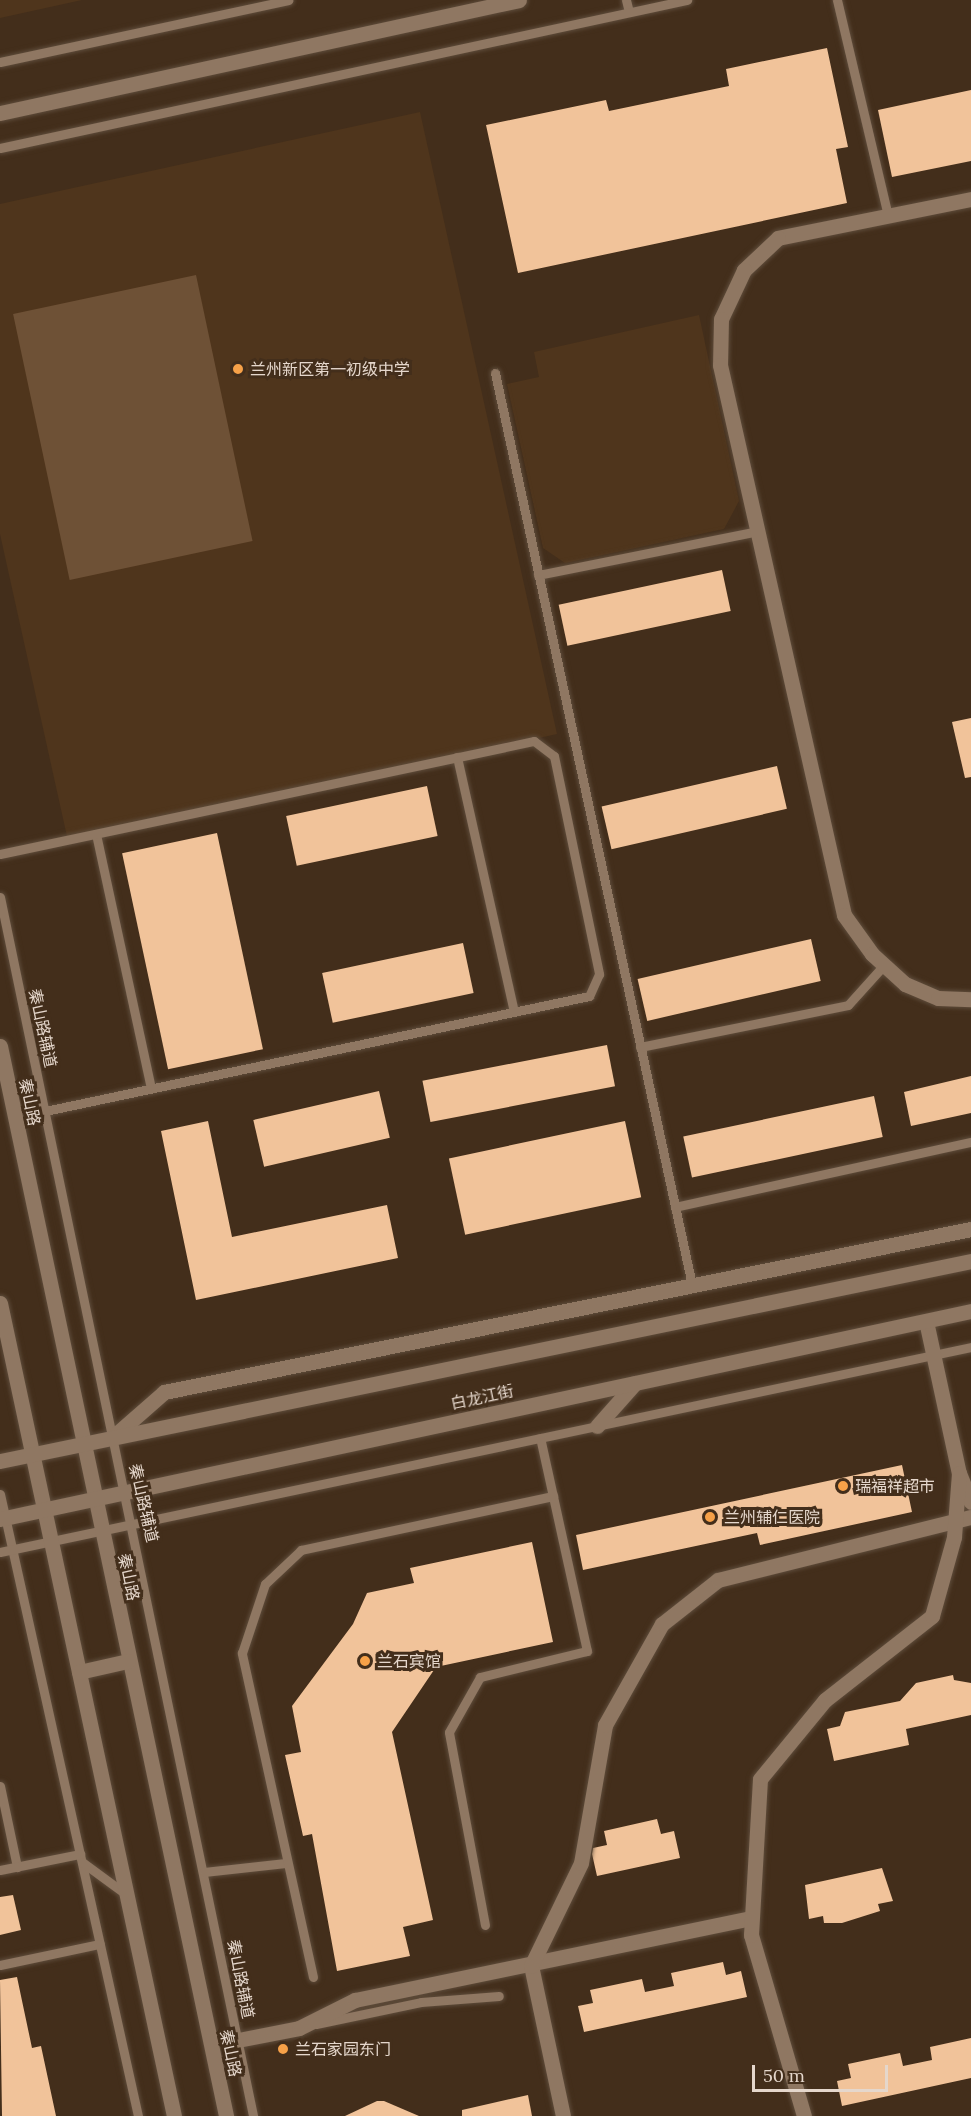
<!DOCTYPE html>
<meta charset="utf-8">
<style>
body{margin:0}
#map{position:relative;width:971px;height:2116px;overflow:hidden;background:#432e1b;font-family:Lora,"Noto Sans SC",serif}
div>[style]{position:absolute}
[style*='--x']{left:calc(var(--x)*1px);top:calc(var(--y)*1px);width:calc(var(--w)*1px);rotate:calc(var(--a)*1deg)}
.built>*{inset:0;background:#4f351c}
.green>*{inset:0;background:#6e5136;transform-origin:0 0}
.building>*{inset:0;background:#f1c39a;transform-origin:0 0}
.roads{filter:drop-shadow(0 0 2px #5e4c3b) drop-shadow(0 0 2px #5e4c3b)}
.lane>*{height:9px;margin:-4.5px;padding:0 4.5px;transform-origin:4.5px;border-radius:4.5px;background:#8f7762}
.street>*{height:15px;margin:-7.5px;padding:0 7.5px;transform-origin:7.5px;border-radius:7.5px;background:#8f7762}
.secondary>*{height:15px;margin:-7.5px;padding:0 7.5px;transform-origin:7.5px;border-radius:7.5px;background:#8f7762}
.dots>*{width:16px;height:16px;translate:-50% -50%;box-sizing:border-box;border:3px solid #432e1b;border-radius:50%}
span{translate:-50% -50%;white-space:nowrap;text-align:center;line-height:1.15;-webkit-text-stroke:6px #432e1b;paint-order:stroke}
.poi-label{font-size:16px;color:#e5d7cc}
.left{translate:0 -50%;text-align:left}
.street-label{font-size:16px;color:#e5d7cc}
.scale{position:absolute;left:752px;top:2065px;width:136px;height:27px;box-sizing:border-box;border:3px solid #e5d7cc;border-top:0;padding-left:8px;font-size:18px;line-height:21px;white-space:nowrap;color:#e5d7cc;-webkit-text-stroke:4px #432e1b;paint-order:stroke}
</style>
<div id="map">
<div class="built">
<i style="clip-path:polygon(0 0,82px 0,0 18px)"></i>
<i style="clip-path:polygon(420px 112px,557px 734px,68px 841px,0 534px,0 204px)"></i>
<i style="clip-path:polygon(699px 315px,739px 501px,724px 529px,565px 563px,543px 548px,507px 384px,539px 377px,534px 352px)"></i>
</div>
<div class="green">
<i style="left:196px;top:275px;width:272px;height:187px;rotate:78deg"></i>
</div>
<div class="building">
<i style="clip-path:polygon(827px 48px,848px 147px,836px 149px,847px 203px,518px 273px,486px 125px,606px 100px,609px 111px,729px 86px,726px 69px)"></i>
<i style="clip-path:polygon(971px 90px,971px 161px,892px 177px,878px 110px)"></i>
<i style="left:722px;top:570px;width:42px;height:167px;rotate:78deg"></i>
<i style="clip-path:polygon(971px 718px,971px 777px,965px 778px,952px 722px)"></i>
<i style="left:777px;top:766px;width:44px;height:180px;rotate:77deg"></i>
<i style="left:427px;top:786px;width:51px;height:144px;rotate:78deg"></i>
<i style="left:217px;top:833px;width:221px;height:97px;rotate:78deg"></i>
<i style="left:811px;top:939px;width:43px;height:178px;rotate:77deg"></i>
<i style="left:463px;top:943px;width:51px;height:144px;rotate:78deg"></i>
<i style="left:607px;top:1045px;width:42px;height:188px;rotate:79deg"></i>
<i style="clip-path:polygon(971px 1076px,971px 1113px,911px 1126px,904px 1092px)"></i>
<i style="left:379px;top:1091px;width:48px;height:129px;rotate:77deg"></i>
<i style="left:874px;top:1096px;width:42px;height:195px;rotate:78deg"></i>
<i style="clip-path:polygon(208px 1121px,232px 1237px,387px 1205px,398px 1258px,196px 1300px,161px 1131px)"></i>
<i style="left:625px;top:1121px;width:78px;height:180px;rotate:78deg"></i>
<i style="clip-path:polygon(902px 1465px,912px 1512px,760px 1545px,757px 1533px,583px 1570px,576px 1535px)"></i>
<i style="clip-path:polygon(532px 1542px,553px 1642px,436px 1667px,392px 1732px,433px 1920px,403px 1927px,410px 1956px,337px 1971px,312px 1834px,303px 1836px,285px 1755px,301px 1752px,292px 1706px,353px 1624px,367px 1593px,414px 1583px,410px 1568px)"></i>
<i style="clip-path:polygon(953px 1675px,954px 1680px,971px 1683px,971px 1715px,906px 1729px,909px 1745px,834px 1761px,827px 1729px,840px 1726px,845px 1712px,900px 1701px,916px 1683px)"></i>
<i style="clip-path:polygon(657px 1819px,661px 1834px,674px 1831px,680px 1858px,597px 1876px,592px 1854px,593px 1848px,607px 1845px,604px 1831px)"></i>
<i style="clip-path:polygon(882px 1868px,893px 1901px,878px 1904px,880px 1911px,842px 1923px,824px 1923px,823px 1916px,809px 1919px,805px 1885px)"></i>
<i style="clip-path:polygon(13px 1895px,21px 1930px,0 1935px,0 1897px)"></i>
<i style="clip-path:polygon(723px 1962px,726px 1975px,741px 1971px,747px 1997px,584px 2032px,578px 2006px,593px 2003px,590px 1990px,642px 1979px,645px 1992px,674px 1986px,671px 1973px)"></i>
<i style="clip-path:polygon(17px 1977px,32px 2048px,41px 2046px,56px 2116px,2px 2116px,0 1980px)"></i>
<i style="clip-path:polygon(971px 2038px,971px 2078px,842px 2106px,837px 2081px,851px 2078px,848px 2064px,900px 2053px,903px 2066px,932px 2060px,930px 2047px)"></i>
<i style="clip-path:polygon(528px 2095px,532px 2116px,462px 2116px,462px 2110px)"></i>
<i style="clip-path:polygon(377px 2101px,384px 2101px,419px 2116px,345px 2116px)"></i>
</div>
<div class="roads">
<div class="lane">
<i style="--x:626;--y:0;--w:12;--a:76"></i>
<i style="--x:837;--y:0;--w:222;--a:76.7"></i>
<i style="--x:0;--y:62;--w:295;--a:-12.1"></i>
<i style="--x:0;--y:148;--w:703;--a:-12.16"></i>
<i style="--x:495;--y:373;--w:933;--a:77.81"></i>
<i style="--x:538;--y:575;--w:224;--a:-11.3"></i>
<i style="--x:457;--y:757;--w:261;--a:77.4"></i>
<i style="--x:96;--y:834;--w:260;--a:77.8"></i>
<i style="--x:0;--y:854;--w:546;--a:-11.95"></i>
<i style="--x:534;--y:741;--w:25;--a:37"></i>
<i style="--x:554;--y:756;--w:223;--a:78.3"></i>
<i style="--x:599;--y:974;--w:24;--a:114"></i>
<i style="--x:589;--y:996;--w:556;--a:168.06"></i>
<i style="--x:0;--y:897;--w:1245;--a:78.27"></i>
<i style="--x:640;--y:1047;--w:212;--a:-11.4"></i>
<i style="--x:848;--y:1005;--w:54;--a:-48"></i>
<i style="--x:675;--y:1207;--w:303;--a:-12.4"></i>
<i style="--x:0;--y:1494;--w:637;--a:77.49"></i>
<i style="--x:0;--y:1552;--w:992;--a:-11.92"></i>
<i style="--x:0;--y:1786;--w:83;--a:78.1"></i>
<i style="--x:82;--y:1862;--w:56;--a:36.3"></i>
<i style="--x:0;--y:1870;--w:82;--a:-11.3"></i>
<i style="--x:204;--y:1872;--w:82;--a:-6.3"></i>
<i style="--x:485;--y:1925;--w:196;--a:-100.6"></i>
<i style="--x:449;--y:1732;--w:63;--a:-60.6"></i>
<i style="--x:480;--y:1677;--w:110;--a:-13.7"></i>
<i style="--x:587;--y:1651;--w:218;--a:-102.4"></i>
<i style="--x:0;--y:1965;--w:102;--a:-11.9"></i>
<i style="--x:313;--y:1977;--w:332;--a:-102.4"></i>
<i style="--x:242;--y:1653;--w:73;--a:-71.6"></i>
<i style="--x:265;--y:1584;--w:50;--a:-43.4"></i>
<i style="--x:301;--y:1550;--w:258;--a:-12.1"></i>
<i style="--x:316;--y:2024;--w:107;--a:-11.8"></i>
<i style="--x:421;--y:2002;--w:78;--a:-4.4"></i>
</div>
<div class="street">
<i style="--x:971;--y:199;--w:197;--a:168.6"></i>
<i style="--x:778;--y:238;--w:47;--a:136.7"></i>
<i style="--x:744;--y:270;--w:54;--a:115.1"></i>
<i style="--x:721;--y:319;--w:46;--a:91.2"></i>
<i style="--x:720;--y:365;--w:564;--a:77.29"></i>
<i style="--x:844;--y:915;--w:48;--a:54.3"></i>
<i style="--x:872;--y:954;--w:45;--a:42.3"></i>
<i style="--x:905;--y:984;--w:36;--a:23"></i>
<i style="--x:938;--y:998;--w:33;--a:2"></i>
<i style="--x:926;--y:1321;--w:156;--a:77.8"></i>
<i style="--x:959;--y:1473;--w:31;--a:68"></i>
<i style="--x:597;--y:1426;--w:57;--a:-48.5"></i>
<i style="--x:114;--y:1436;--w:67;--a:-41.3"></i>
<i style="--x:164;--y:1392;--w:823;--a:-11.42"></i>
<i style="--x:238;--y:2040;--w:62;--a:-11.1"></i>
<i style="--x:299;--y:2028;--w:63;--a:-26.6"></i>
<i style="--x:355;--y:2000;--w:405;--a:-11.7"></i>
<i style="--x:563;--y:2116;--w:153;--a:-102"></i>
<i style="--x:531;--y:1966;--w:114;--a:-64.1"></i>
<i style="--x:581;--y:1863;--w:140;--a:-80.1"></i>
<i style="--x:605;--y:1725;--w:116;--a:-60.6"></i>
<i style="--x:662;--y:1624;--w:71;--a:-38.2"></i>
<i style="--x:718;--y:1580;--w:261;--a:-14"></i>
<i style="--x:804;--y:2116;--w:189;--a:-106.3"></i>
<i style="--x:751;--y:1935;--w:156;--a:-86.7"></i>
<i style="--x:760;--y:1779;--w:102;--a:-50.6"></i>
<i style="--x:825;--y:1700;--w:136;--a:-38.1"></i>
<i style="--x:932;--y:1616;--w:82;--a:-74.4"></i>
<i style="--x:954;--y:1537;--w:64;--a:-85.5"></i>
</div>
<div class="secondary">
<i style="--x:0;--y:113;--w:531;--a:-12.28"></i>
<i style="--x:0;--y:1046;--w:1094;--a:78.07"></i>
<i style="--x:0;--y:1303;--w:831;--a:77.92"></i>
<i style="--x:0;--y:1461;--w:991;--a:-11.64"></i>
<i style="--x:0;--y:1519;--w:993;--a:-12.09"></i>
<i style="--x:79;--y:1672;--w:50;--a:-12.7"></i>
</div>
</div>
<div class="dots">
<i style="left:238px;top:369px;background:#f7a148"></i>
<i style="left:843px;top:1486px;background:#f7a148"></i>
<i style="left:710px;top:1517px;background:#f7a148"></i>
<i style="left:365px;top:1661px;background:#f7a148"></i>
<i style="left:283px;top:2049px;background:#f7a148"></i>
</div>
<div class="poi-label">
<span class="left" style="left:250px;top:369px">兰州新区第一初级中学</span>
<span class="left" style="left:855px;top:1486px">瑞福祥超市</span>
<span class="left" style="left:724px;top:1517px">兰州辅仁医院</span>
<span class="left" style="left:377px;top:1661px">兰石宾馆</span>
<span class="left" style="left:295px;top:2049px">兰石家园东门</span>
</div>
<div class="street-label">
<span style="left:43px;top:1028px;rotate:78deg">秦山路辅道</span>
<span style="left:30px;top:1102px;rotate:78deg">秦山路</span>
<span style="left:482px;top:1397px;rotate:-12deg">白龙江街</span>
<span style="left:144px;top:1503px;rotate:77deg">秦山路辅道</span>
<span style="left:129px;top:1577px;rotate:78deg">秦山路</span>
<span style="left:241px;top:1979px;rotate:79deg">秦山路辅道</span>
<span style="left:231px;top:2053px;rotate:78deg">秦山路</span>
</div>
<div class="scale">50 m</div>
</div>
